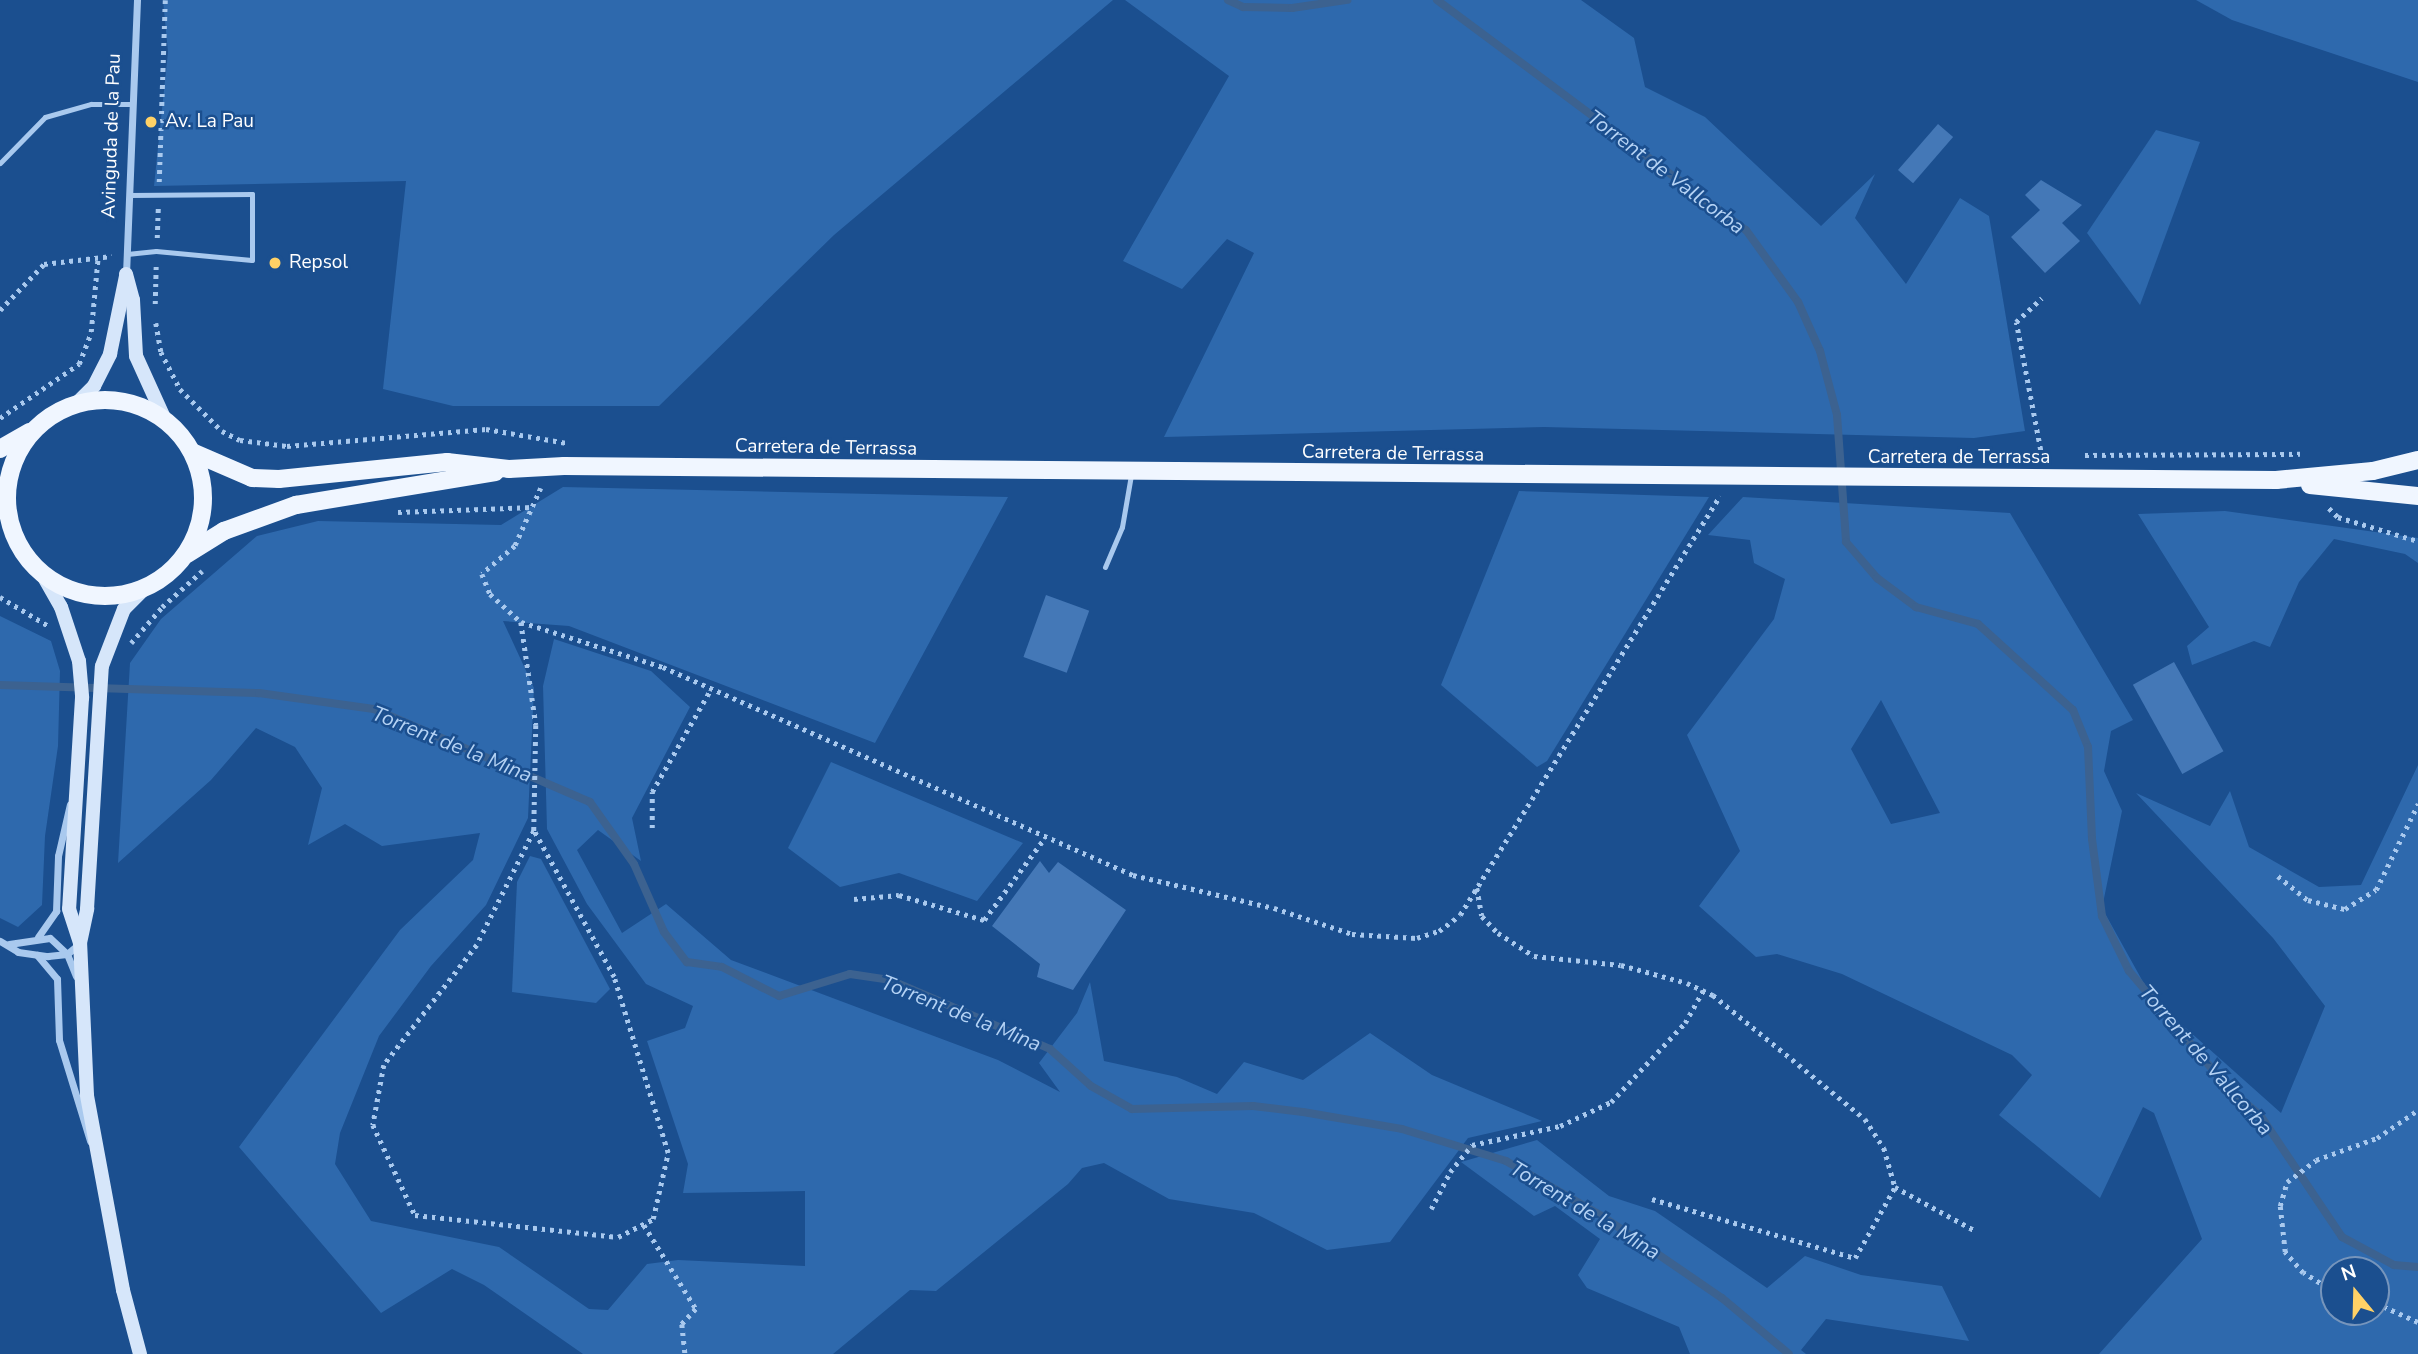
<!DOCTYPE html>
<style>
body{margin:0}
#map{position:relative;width:2418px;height:1354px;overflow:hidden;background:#1b4f8f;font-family:"Nunito Sans",sans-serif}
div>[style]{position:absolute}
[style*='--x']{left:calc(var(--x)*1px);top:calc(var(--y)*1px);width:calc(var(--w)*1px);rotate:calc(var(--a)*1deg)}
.green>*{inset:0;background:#2e69ad}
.stream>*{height:8px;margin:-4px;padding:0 4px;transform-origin:4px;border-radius:4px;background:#3c6290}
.building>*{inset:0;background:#4478b7;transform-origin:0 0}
.path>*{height:4.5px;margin-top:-2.25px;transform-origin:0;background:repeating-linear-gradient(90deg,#a9c9ee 0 3.5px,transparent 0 8.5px)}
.lane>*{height:5px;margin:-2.5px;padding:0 2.5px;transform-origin:2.5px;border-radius:2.5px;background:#a9c9ee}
.street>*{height:7px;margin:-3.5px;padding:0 3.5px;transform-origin:3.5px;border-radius:3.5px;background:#a9c9ee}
.secondary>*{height:14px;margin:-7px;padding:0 7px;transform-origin:7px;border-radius:7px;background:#d6e6fa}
.primary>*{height:18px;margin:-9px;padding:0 9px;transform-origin:9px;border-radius:9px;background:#f0f6ff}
.primary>.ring{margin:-9px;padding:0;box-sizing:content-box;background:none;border:18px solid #f0f6ff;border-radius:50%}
.dots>*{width:19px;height:19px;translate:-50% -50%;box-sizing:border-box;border:4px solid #1b4f8f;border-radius:50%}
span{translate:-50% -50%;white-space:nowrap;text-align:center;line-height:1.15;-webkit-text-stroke:5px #1b4f8f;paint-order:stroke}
.poi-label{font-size:19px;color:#fff}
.left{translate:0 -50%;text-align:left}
.street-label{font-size:19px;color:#fff}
.water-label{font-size:21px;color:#b5d3f5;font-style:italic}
.north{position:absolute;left:2320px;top:1256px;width:70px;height:70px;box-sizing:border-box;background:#1b4f8f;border:2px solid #7695bc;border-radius:50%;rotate:341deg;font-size:19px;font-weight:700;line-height:28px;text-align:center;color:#fff}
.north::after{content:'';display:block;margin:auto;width:24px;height:32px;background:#ffd166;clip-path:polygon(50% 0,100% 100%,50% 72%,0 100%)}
</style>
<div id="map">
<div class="green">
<i style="clip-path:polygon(163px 0,1113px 0,834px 235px,659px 406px,453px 406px,383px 389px,406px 181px,154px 186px,168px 52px)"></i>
<i style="clip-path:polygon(1125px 0,1581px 0,1634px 38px,1645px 87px,1705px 117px,1821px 226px,1875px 174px,1855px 218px,1906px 284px,1960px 198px,1989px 216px,2025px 431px,1974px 438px,1544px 427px,1164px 437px,1254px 253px,1227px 239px,1182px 289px,1123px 261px,1229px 76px)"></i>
<i style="clip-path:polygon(2196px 0,2418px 0,2418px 82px,2232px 20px)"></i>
<i style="clip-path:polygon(2156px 130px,2200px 142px,2140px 305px,2087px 233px)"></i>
<i style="clip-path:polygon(563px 487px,1008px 497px,875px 743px,569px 626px,503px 621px,534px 688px,528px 818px,486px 905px,431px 966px,379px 1036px,340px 1133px,335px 1164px,371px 1221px,499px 1247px,589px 1309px,608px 1310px,647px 1264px,678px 1260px,805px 1266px,805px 1191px,683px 1193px,688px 1164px,647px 1041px,685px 1028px,693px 1006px,646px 984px,587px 904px,547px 829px,543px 686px,554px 639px,651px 671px,690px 707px,632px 818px,641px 861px,598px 830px,577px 850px,622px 933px,666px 904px,731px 960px,998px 1060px,1060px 1092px,1039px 1063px,1077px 1013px,1090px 982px,1104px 1061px,1177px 1077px,1217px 1094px,1244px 1062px,1303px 1080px,1370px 1033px,1432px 1075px,1542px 1121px,1468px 1138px,1390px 1242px,1327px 1250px,1254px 1213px,1169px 1199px,1104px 1163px,1082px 1168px,1068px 1184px,936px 1291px,910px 1290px,833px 1354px,583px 1354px,484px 1285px,452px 1269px,381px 1313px,239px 1147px,400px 930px,473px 860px,480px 833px,382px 846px,345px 824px,308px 845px,322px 788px,295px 747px,256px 728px,211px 780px,118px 863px,130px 663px,161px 619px,257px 536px,318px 521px,501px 525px)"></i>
<i style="clip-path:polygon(1519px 491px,1709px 497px,1547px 761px,1537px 767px,1441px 685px)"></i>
<i style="clip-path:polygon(evenodd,1743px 497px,2010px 513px,2133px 720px,2111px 731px,2104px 771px,2122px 811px,2102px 908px,2152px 998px,2281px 1113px,2325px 1006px,2273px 938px,2136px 793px,2210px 826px,2230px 791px,2249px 847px,2319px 887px,2361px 885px,2418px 765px,2418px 1354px,2099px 1354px,2202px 1239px,2154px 1113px,2143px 1107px,2100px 1198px,1999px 1115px,2032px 1075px,2012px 1055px,1842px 974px,1777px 954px,1756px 957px,1699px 906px,1740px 851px,1687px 735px,1774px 619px,1785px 579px,1754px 563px,1750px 540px,1708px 535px,1743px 497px,1881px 700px,1940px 813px,1891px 824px,1851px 749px,1881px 700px,1743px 497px,2376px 1270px,2376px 1312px,2334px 1312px,2334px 1270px,2376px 1270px)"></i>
<i style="clip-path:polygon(2225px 511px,2418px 538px,2418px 563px,2405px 554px,2334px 539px,2299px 582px,2270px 647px,2254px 641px,2192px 665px,2187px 646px,2209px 627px,2138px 514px)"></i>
<i style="clip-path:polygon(0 616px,51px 641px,60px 671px,58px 746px,45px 836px,42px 905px,18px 927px,0 918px)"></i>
<i style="clip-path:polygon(831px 762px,1023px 843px,977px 901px,899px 873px,840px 887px,788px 848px)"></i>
<i style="clip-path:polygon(530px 856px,541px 859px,610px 989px,596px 1003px,512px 992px,517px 882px)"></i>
<i style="clip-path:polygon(1537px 1140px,1609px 1196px,1655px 1211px,1767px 1288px,1805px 1256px,1861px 1275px,1942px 1286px,1969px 1341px,1826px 1319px,1801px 1350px,1806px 1354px,1690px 1354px,1679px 1327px,1587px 1288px,1578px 1275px,1600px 1239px,1555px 1206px,1534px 1216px,1461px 1162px)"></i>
</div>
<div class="stream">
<i style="--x:1228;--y:0;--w:17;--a:25"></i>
<i style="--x:1243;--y:7;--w:49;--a:1.2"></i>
<i style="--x:1292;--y:8;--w:56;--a:-8.3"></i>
<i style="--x:1437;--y:0;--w:385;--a:36.7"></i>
<i style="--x:1746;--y:230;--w:89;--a:54.2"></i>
<i style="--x:1798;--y:302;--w:54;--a:65.8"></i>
<i style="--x:1820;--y:351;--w:66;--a:75.1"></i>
<i style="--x:1837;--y:415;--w:127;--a:85.9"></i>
<i style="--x:1846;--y:542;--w:48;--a:49.3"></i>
<i style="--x:1877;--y:578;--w:49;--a:36.6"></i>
<i style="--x:1916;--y:607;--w:64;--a:15.3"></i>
<i style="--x:1978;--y:624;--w:128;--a:42.2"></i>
<i style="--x:2073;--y:710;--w:40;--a:68"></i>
<i style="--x:2088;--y:747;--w:92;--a:87.5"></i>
<i style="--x:2092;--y:839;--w:78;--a:82.6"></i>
<i style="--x:2102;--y:916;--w:61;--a:63.9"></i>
<i style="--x:2129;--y:971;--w:155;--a:49.7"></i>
<i style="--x:2229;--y:1089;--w:40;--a:40"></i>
<i style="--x:2260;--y:1115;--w:147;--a:56.1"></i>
<i style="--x:2342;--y:1237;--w:59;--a:28.3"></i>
<i style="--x:2394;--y:1265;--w:24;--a:5"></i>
<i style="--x:0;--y:685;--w:259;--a:1.8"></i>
<i style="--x:259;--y:693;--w:116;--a:7.9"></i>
<i style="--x:374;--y:709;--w:235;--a:23.3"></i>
<i style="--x:590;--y:802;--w:76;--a:54.6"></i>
<i style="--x:634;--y:864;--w:74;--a:66.2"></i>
<i style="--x:664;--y:932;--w:38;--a:53"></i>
<i style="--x:687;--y:962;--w:35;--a:8"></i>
<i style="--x:722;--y:967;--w:64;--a:27"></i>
<i style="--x:779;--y:996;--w:74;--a:-17.2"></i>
<i style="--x:850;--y:974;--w:40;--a:8.5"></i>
<i style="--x:890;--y:980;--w:174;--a:23.3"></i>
<i style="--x:1050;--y:1049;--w:55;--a:42.1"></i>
<i style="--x:1091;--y:1086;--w:47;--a:29.3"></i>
<i style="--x:1132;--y:1109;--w:121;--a:-1.4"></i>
<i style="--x:1253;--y:1106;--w:50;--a:6.8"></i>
<i style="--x:1303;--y:1112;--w:100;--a:9.7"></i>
<i style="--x:1402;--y:1129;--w:109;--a:17.1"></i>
<i style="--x:1506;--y:1161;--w:114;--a:29.9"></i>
<i style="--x:1605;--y:1218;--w:142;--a:34.4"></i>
<i style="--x:1722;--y:1298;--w:87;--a:39.9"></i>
</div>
<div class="building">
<i style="left:1938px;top:124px;width:20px;height:61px;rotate:41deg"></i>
<i style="clip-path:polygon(2041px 180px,2082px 205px,2062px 223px,2080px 241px,2045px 273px,2011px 237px,2040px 210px,2025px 195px)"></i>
<i style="left:1046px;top:595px;width:46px;height:66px;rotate:20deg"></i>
<i style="left:2174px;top:662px;width:102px;height:47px;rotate:61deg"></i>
<i style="clip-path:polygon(1040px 861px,1049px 873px,1058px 862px,1126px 910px,1073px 990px,1037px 977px,1040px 964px,992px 926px)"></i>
</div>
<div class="path">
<i style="--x:159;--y:182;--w:182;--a:-88.1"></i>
<i style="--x:157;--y:238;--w:30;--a:-88"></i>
<i style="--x:155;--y:304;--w:40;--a:-88.6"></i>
<i style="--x:0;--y:310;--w:64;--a:-46.3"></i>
<i style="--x:44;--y:264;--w:68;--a:-6.7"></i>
<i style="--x:156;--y:323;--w:29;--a:80"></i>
<i style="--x:161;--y:352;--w:42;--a:62.8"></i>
<i style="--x:180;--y:389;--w:59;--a:45"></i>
<i style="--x:222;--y:431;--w:20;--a:27"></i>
<i style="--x:240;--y:440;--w:47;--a:7.3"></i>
<i style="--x:287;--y:446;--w:200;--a:-4.9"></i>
<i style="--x:486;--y:429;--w:82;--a:9.8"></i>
<i style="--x:0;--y:418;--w:96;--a:-34.4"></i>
<i style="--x:79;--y:364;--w:34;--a:-69"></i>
<i style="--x:91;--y:332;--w:75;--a:-84.7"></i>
<i style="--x:2085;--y:455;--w:215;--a:-0.3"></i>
<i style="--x:2042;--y:458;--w:138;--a:-100.8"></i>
<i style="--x:2016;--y:322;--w:35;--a:-43"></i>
<i style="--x:541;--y:488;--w:64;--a:114.1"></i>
<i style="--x:515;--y:546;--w:43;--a:139.7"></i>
<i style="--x:482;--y:574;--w:22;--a:68"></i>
<i style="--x:490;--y:594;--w:42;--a:42.1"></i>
<i style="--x:521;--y:622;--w:149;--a:17.6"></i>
<i style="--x:663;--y:667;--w:514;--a:23.87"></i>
<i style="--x:1133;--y:875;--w:145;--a:13.2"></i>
<i style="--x:1274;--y:908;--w:82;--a:18.4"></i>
<i style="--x:1352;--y:934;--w:65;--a:3.5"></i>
<i style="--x:1417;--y:938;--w:23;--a:-18"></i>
<i style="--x:1439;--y:931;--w:26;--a:-37"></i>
<i style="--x:1460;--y:915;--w:493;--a:-58.2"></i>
<i style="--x:2329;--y:508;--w:13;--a:45"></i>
<i style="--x:2338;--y:517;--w:84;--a:16.7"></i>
<i style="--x:398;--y:512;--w:134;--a:-2.1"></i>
<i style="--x:0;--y:597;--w:55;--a:30.8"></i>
<i style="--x:521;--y:622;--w:104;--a:81.7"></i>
<i style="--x:536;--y:725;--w:106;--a:91.1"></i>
<i style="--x:534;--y:831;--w:127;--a:116.6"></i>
<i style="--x:477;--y:945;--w:152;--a:127.8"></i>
<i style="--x:384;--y:1065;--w:61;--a:100.4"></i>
<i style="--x:373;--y:1125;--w:99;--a:65"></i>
<i style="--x:415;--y:1215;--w:204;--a:6.2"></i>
<i style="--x:618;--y:1237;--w:39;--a:-27"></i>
<i style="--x:653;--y:1219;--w:68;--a:-77.2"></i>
<i style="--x:668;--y:1153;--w:184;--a:-107.1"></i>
<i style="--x:614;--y:977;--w:166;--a:-118.7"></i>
<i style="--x:131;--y:643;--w:48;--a:-49.3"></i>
<i style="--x:162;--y:607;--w:54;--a:-42"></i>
<i style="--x:652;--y:828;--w:36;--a:-90"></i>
<i style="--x:652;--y:792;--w:119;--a:-60.2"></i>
<i style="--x:2278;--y:876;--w:38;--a:39"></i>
<i style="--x:2308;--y:900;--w:38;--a:14"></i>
<i style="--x:2345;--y:909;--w:36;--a:-32"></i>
<i style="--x:2376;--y:890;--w:96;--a:-64"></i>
<i style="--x:1477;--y:888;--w:28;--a:80"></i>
<i style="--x:1482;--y:916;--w:23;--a:47"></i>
<i style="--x:1498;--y:933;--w:43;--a:32.6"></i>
<i style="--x:1534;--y:956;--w:87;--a:5.9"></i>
<i style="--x:1621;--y:965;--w:68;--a:15.3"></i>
<i style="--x:1687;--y:983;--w:29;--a:25"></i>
<i style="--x:1713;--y:995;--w:196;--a:39.2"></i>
<i style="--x:1865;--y:1119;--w:35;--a:57"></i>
<i style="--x:1884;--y:1148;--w:41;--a:74.2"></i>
<i style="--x:1895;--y:1187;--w:90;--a:28.6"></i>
<i style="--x:854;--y:899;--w:45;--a:-5.1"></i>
<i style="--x:899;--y:895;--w:89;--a:16.4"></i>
<i style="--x:984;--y:920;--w:101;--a:-53.5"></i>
<i style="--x:1652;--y:1199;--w:211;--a:16.2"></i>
<i style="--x:1855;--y:1258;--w:81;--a:-60.6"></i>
<i style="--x:1431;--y:1209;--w:42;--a:-62.8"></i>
<i style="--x:1450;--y:1172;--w:35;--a:-51"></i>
<i style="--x:1472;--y:1145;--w:90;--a:-12.2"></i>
<i style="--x:1560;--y:1126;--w:56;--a:-25.2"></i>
<i style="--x:1611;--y:1102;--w:108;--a:-46.9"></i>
<i style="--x:1685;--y:1023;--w:37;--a:-61"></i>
<i style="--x:644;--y:1225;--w:99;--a:58.2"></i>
<i style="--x:696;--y:1309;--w:21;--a:133"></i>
<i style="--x:682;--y:1324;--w:30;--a:84"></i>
<i style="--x:2334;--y:1292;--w:36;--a:-148"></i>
<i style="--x:2303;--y:1273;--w:28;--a:-131"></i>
<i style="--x:2285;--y:1252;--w:46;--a:-96.2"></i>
<i style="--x:2280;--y:1206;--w:25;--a:-74"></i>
<i style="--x:2287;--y:1182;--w:36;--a:-37"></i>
<i style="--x:2316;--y:1160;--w:65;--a:-19.8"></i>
<i style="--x:2377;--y:1138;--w:50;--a:-34.3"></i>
<i style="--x:2376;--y:1303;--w:46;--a:24.3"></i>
</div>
<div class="lane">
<i style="--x:0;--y:163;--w:64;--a:-45.6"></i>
<i style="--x:45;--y:117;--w:48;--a:-15.8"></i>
<i style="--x:91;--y:104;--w:42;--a:0"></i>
<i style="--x:127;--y:254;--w:29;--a:-6"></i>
<i style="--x:156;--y:251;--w:96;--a:5.4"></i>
<i style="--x:252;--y:260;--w:66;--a:-90"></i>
<i style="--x:252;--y:194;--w:123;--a:179.5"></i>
<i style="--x:1105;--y:567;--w:43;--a:-67"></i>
<i style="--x:1122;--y:527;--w:53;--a:-80.2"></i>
</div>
<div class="street">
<i style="--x:126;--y:274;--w:274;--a:-87.7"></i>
<i style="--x:38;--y:937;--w:32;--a:-55"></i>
<i style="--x:56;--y:911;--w:55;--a:-87.9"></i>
<i style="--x:58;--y:856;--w:53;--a:-77"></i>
<i style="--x:0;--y:941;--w:21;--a:31"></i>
<i style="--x:18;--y:952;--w:30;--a:8"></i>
<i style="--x:48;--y:956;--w:19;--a:-6"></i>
<i style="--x:67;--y:954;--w:16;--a:-40"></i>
<i style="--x:9;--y:944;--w:41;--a:-8.3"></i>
<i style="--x:50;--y:938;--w:23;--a:43"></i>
<i style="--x:67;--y:954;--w:24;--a:68"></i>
<i style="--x:37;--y:955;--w:31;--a:50"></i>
<i style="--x:57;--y:979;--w:61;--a:88.1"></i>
<i style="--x:59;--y:1040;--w:106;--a:72.9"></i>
</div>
<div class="secondary">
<i style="--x:126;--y:274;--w:27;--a:75"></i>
<i style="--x:133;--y:300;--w:56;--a:86.9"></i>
<i style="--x:136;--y:356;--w:70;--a:65.6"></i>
<i style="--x:75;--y:405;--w:27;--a:-45"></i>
<i style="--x:94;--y:386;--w:36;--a:-63"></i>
<i style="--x:110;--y:354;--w:80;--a:-78.4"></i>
<i style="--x:41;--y:572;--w:40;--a:60.3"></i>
<i style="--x:61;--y:607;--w:57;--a:71.6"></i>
<i style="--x:79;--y:661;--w:37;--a:85"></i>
<i style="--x:82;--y:698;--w:211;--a:93.5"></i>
<i style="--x:69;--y:909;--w:35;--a:72"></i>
<i style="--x:140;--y:1354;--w:66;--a:-104.9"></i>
<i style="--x:123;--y:1290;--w:198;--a:-100.5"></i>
<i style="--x:87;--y:1095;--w:152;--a:-92.6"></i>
<i style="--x:80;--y:943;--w:35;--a:-78"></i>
<i style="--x:87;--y:909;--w:243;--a:-86.5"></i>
<i style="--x:102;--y:666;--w:61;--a:-68.9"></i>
<i style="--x:124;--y:609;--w:30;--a:-45"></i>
</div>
<div class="primary">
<i class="ring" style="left:7px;top:400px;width:178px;height:178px"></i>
<i style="--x:0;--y:449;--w:34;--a:-30"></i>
<i style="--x:192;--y:452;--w:65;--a:23.4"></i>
<i style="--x:252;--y:478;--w:27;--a:2"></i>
<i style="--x:279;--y:479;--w:169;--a:-5.8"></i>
<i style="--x:447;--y:462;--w:62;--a:6.4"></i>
<i style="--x:509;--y:469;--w:55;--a:-3.1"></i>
<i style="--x:564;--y:466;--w:1712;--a:0.47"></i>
<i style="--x:2276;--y:480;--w:97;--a:-5.3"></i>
<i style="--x:2373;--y:471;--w:46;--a:-13.7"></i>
<i style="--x:2310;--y:485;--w:109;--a:5.8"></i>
<i style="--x:187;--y:554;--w:44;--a:-31.9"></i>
<i style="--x:224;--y:531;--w:77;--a:-19.9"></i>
<i style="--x:296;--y:505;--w:202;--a:-9.4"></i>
</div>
<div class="dots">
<i style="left:151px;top:122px;background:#ffd166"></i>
<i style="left:275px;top:263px;background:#ffd166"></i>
</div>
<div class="poi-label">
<span class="left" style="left:165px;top:122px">Av. La Pau</span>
<span class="left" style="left:289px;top:263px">Repsol</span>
</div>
<div class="street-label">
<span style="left:112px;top:136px;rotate:-88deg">Avinguda de la Pau</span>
<span style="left:826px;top:448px;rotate:1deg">Carretera de Terrassa</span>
<span style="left:1393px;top:454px;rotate:1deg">Carretera de Terrassa</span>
<span style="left:1959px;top:458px">Carretera de Terrassa</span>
</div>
<div class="water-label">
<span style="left:1666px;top:172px;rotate:37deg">Torrent de Vallcorba</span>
<span style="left:452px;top:744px;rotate:22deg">Torrent de la Mina</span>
<span style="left:961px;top:1013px;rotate:22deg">Torrent de la Mina</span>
<span style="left:2206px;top:1060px;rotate:49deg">Torrent de Vallcorba</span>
<span style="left:1585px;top:1210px;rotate:31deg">Torrent de la Mina</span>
</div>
<div class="north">N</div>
</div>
